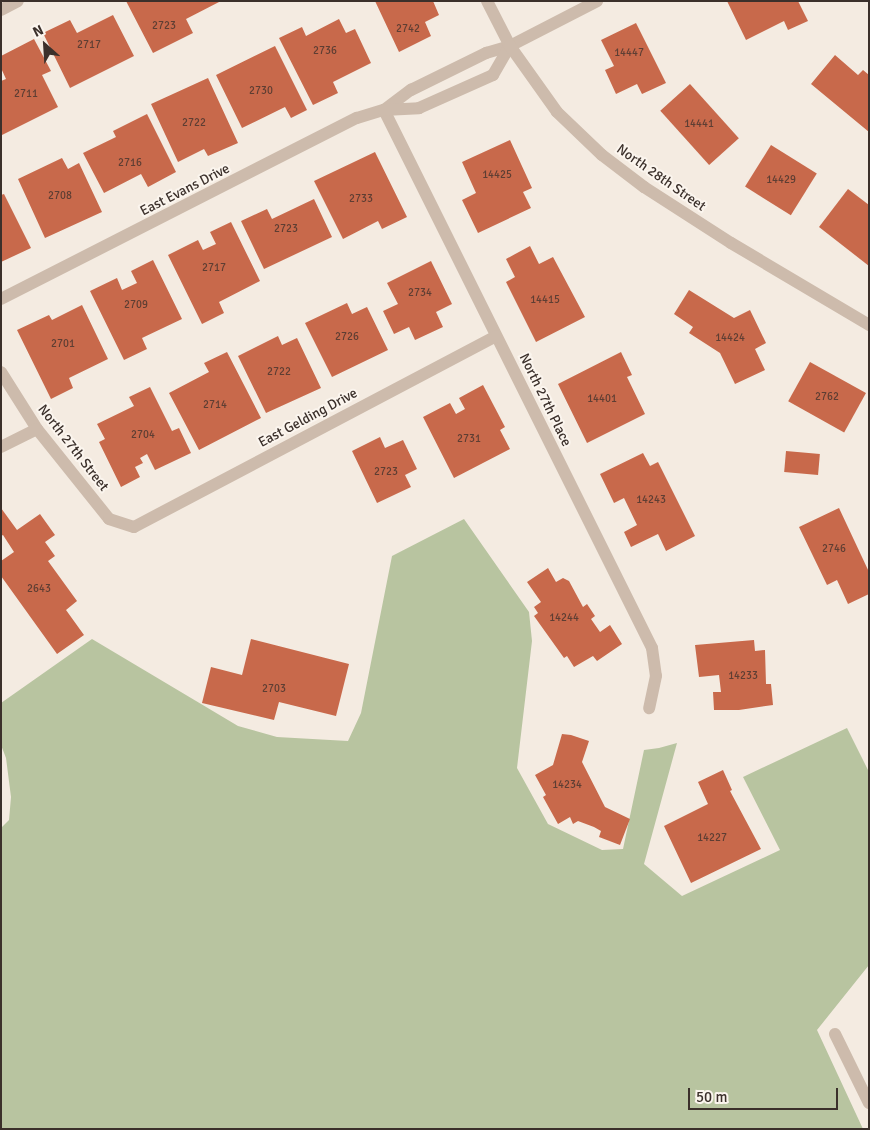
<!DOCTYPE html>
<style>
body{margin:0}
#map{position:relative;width:870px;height:1130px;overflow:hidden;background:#f4ebe1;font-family:Signika,sans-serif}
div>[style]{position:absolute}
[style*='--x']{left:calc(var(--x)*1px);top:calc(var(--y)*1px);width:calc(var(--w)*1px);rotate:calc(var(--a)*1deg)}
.green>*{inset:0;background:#b8c4a0}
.building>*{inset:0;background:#c8694b;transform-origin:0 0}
.minor>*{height:12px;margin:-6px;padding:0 6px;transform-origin:6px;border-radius:6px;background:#cdbbac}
.tertiary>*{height:12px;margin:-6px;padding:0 6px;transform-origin:6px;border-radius:6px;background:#cdbbac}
span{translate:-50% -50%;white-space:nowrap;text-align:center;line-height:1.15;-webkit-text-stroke:4px #fbf5ee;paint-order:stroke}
.number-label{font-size:11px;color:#5e3e33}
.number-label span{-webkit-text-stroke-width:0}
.street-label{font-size:14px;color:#3b302b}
.frame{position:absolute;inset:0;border:2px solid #3b302b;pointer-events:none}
.north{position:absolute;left:20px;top:20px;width:50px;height:50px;-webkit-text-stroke:4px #fbf5ee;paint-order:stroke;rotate:334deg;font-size:14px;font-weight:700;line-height:20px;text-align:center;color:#3b302b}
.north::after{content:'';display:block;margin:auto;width:18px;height:22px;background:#3b302b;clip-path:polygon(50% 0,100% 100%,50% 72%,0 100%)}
.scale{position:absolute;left:688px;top:1088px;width:150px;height:22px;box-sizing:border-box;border:2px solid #3b302b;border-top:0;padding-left:6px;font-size:15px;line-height:18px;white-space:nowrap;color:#3b302b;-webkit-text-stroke:4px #fbf5ee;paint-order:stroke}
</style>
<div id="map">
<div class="green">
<i style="clip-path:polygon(464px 519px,529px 612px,532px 641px,517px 768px,548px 824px,602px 850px,623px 849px,644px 750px,659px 748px,677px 743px,644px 864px,682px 896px,780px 850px,743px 777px,847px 728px,869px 772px,869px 965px,817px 1030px,863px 1129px,1px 1129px,1px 828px,9px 820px,11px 797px,6px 758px,1px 745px,1px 703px,92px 639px,238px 726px,277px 737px,348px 741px,361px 713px,392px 556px)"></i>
</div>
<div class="building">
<i style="clip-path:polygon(126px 1px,221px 1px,186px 19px,193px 33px,153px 53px)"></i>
<i style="clip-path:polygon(375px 1px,433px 1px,439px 15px,425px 22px,431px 36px,399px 52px)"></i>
<i style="clip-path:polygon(727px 1px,798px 1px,808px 21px,788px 30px,784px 21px,746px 40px)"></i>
<i style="clip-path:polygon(113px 15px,134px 56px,70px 88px,43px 33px,70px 20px,77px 33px)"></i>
<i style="clip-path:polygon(339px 19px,346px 33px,355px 29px,371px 63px,333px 82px,338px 93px,313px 105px,279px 38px,302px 27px,306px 36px)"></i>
<i style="clip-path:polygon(636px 23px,666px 83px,642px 94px,637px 84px,616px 94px,605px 70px,614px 66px,601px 40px)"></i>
<i style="clip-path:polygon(34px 39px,51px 71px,42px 75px,58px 107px,2px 135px,1px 81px,6px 79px,1px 68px,1px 56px)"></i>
<i style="clip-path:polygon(275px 46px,307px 110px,291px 118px,285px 107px,242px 128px,216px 75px)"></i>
<i style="clip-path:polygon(835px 55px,858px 75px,863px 70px,869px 75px,869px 132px,811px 84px)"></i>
<i style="clip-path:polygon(208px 78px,238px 143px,208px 156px,204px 149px,178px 162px,151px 104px)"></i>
<i style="left:690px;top:84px;width:73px;height:40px;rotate:48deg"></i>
<i style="clip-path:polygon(147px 114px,176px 172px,148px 187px,141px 174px,104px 193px,83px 153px,116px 137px,113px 131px)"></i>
<i style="clip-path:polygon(510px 140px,532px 188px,523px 192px,531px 208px,478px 233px,462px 200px,476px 193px,462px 162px)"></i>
<i style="left:771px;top:145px;width:54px;height:49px;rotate:32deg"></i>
<i style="clip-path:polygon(375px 152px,407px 217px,382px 229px,378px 221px,343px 239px,314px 181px)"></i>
<i style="clip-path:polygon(62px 158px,68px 169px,79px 163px,102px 212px,45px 238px,18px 179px)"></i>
<i style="clip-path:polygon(848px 189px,869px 205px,869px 266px,819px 227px)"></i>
<i style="clip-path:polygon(4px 194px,31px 248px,1px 262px,1px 195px)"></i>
<i style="clip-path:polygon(314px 199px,332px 237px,264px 269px,241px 221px,267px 209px,272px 219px)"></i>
<i style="clip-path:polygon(231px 222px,260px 281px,219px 302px,224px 313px,202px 324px,168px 255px,198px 240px,203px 250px,216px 244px,210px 232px)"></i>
<i style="clip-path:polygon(530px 246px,539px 264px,553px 257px,585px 317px,536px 342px,506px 282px,515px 277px,506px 259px)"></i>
<i style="clip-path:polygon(153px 260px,182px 319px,142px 338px,147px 349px,124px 360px,90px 291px,117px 278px,122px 290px,137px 283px,131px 271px)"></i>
<i style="clip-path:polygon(431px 261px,452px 304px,436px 312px,443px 327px,415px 340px,409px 327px,394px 334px,383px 311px,398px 304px,387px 283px)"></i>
<i style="clip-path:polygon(689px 290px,734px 318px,750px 310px,766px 343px,755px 349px,765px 370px,735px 384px,720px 353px,689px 333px,693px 327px,674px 314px)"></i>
<i style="clip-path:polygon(347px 303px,352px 314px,367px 307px,388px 350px,332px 377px,305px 323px)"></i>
<i style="clip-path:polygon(82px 305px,108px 359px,69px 378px,73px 388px,51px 399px,17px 330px,49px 315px,52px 320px)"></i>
<i style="clip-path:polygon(278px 336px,282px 345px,297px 338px,321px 388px,266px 413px,238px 356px)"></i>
<i style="clip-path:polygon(227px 352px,261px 418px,199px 450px,169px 393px,209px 372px,204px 363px)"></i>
<i style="clip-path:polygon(621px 352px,632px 375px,627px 377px,645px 414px,587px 443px,558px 384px)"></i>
<i style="left:810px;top:362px;width:64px;height:45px;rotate:29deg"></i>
<i style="clip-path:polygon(483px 385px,505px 427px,500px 430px,510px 449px,454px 478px,423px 417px,450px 403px,456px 414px,465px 409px,459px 398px)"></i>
<i style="clip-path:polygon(150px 387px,172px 431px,179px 428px,191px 453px,155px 470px,147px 454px,140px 458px,143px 463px,135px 467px,140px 477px,121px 487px,99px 442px,105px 439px,97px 424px,134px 406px,129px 397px)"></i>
<i style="clip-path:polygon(380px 437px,385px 448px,403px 440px,417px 469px,405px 475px,411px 487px,377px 503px,352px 451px)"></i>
<i style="left:786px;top:451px;width:34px;height:21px;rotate:5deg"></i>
<i style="clip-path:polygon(643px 453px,650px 466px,658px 462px,695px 536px,666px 551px,658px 534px,631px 547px,624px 532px,637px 525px,624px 498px,614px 503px,600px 474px)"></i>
<i style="clip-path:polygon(1px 508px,17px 530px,40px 514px,55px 535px,45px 542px,55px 556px,48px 561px,77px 601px,66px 610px,84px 635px,57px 654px,1px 576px,1px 561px,14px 552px,3px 535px,1px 536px)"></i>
<i style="clip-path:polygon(839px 508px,869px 572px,869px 594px,848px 604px,837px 580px,827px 585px,799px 527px)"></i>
<i style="clip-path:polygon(548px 568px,556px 582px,563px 578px,569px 581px,583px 607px,587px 604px,595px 616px,591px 619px,600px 632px,610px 625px,622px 644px,597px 661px,593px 656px,574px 667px,567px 656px,564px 658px,534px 616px,538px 613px,534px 607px,541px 602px,527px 582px)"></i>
<i style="clip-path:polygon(251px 639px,349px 664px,336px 716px,279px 702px,274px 720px,202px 703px,211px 667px,242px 675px)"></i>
<i style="clip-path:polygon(754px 640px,755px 651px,765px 650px,766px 684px,771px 684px,773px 705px,739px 710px,714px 710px,713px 692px,721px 692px,719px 675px,699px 677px,695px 645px)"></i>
<i style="clip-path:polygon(562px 734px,571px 735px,589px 741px,582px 762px,605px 807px,630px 819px,620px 845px,599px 837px,601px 831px,594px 827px,578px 821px,573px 824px,570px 817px,558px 824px,543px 797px,546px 795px,535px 775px,553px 765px)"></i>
<i style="clip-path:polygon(723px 770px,732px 790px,730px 791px,761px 849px,691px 883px,664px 826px,708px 804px,698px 782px)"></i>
</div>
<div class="minor">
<i style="--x:1;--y:10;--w:19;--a:-28"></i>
<i style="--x:384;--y:110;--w:601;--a:63.52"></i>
<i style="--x:652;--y:648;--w:28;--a:82"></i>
<i style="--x:656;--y:676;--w:33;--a:102"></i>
<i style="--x:384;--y:110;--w:34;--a:-37"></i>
<i style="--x:411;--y:90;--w:84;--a:-26.3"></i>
<i style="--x:486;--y:53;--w:25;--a:-16"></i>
<i style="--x:510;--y:46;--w:98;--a:-27.3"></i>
<i style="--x:1;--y:299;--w:399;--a:-27"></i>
<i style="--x:357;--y:118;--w:28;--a:-17"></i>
<i style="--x:384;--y:110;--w:35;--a:-3"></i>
<i style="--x:419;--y:108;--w:81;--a:-24"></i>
<i style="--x:493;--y:75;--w:34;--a:-60"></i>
<i style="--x:1;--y:372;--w:67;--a:57.7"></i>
<i style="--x:37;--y:429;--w:115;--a:51.3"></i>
<i style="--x:109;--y:519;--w:26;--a:18"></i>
<i style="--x:134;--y:527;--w:409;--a:-27.8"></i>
<i style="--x:1;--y:447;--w:40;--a:-26.6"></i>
<i style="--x:835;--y:1034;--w:77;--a:63.8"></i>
</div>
<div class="tertiary">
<i style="--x:487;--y:1;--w:51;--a:62.9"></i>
<i style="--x:510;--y:46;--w:81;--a:54.5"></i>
<i style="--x:557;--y:112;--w:62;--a:43.7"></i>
<i style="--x:602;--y:155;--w:53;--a:37.3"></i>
<i style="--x:644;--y:187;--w:103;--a:32.8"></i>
<i style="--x:731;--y:243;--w:161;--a:30.7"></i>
</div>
<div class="number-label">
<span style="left:164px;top:26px">2723</span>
<span style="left:408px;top:29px">2742</span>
<span style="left:89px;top:45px">2717</span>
<span style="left:325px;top:51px">2736</span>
<span style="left:629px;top:53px">14447</span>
<span style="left:261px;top:91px">2730</span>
<span style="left:26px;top:94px">2711</span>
<span style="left:194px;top:123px">2722</span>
<span style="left:699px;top:124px">14441</span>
<span style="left:130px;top:163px">2716</span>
<span style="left:497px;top:175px">14425</span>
<span style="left:781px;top:180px">14429</span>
<span style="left:60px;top:196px">2708</span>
<span style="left:361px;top:199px">2733</span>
<span style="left:286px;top:229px">2723</span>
<span style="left:214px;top:268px">2717</span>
<span style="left:420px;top:293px">2734</span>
<span style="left:545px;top:300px">14415</span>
<span style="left:136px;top:305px">2709</span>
<span style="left:347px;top:337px">2726</span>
<span style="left:730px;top:338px">14424</span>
<span style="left:63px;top:344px">2701</span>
<span style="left:279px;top:372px">2722</span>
<span style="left:827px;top:397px">2762</span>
<span style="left:602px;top:399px">14401</span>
<span style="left:215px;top:405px">2714</span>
<span style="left:143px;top:435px">2704</span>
<span style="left:469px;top:439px">2731</span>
<span style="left:386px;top:472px">2723</span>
<span style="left:651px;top:500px">14243</span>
<span style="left:834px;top:549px">2746</span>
<span style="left:39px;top:589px">2643</span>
<span style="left:564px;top:618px">14244</span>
<span style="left:743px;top:676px">14233</span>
<span style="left:274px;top:689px">2703</span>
<span style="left:567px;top:785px">14234</span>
<span style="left:712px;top:838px">14227</span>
</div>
<div class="street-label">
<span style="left:661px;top:178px;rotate:35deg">North 28th Street</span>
<span style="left:185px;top:190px;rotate:-27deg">East Evans Drive</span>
<span style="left:545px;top:400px;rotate:64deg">North 27th Place</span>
<span style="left:308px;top:418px;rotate:-28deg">East Gelding Drive</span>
<span style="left:73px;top:448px;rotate:52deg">North 27th Street</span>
</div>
<div class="frame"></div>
<div class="north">N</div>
<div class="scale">50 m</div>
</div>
